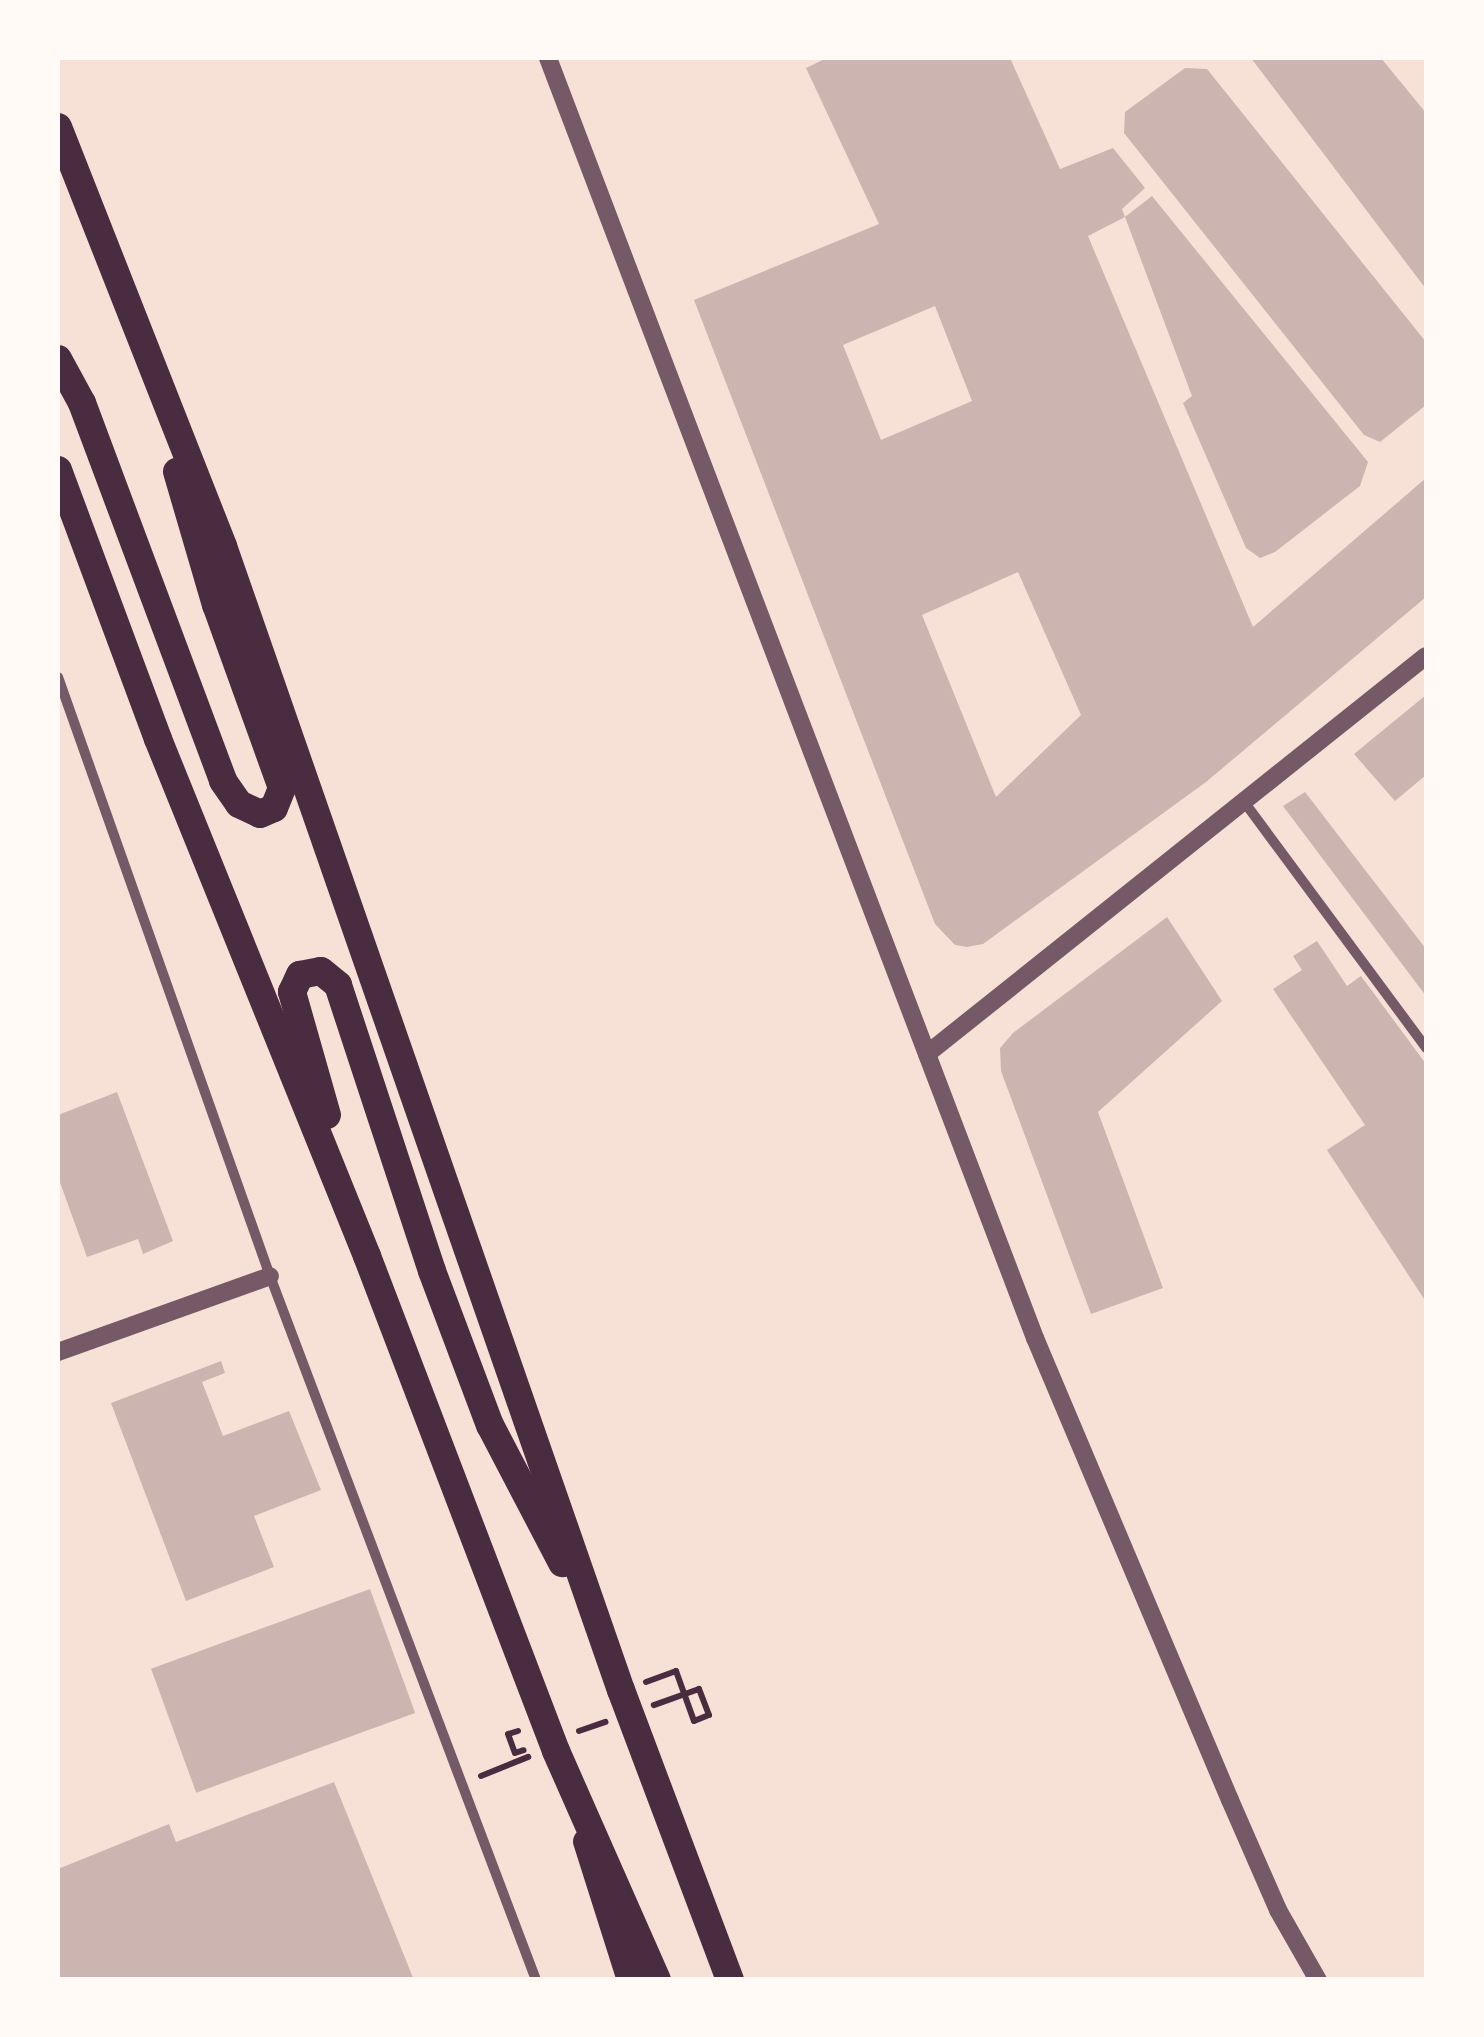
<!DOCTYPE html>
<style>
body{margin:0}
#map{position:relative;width:1484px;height:2037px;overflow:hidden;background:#f7e1d7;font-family:"Nunito Sans",sans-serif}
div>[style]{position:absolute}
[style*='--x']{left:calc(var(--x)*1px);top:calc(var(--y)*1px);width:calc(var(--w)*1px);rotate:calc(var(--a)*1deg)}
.building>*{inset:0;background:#ccb4b1;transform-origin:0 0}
.path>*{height:6px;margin:-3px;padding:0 3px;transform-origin:3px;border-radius:3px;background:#4a2c40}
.minor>*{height:10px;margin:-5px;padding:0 5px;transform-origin:5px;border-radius:5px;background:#755966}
.tertiary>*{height:18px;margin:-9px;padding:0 9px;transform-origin:9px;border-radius:9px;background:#755966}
.primary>*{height:25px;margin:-12.5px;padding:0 12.5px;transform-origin:12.5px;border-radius:12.5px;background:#4a2c40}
.trunk>*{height:28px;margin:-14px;padding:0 14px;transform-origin:14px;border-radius:14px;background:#4a2c40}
span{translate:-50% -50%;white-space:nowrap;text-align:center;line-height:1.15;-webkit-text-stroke:9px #fffaf5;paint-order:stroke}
.frame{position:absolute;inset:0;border:60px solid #fffaf5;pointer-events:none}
</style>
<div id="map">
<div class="building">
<i style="clip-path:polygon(evenodd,827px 58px,1010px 58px,1060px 169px,1113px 148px,1145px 188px,1122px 209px,1125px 217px,1088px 236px,1253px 627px,1426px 478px,1426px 597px,1206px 782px,983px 944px,967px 947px,955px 945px,935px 924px,694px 300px,879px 224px,806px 68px,827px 58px,935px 306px,972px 401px,881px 440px,843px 345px,935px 306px,827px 58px,1018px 572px,1081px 715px,996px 797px,922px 615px,1018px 572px)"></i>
<i style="clip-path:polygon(1251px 58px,1381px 58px,1426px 113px,1426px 289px)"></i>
<i style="clip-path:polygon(1185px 68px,1207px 69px,1426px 342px,1426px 405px,1380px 442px,1364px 435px,1124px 133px,1125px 112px)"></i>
<i style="clip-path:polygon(1152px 196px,1368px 462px,1360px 486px,1275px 552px,1260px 558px,1246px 548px,1183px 403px,1192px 396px,1125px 217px)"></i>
<i style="clip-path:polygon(1426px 695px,1426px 775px,1395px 801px,1354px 754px)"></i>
<i style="clip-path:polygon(1305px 792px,1426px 949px,1426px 996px,1283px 806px)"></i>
<i style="clip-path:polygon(1167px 917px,1222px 1001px,1098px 1112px,1163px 1288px,1091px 1314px,1001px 1071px,1000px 1048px,1013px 1033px)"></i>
<i style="clip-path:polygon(1317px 941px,1347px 986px,1361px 976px,1426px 1064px,1426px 1302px,1327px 1150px,1365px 1125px,1273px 989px,1302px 970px,1293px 956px)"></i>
<i style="clip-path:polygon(117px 1092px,173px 1241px,143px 1254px,138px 1239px,87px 1257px,58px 1177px,58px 1115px)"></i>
<i style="clip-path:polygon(221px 1361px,225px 1373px,202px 1382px,223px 1436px,289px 1411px,321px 1490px,254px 1516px,274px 1567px,186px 1601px,111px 1403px)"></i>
<i style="left:370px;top:1589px;width:132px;height:233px;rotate:70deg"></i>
<i style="clip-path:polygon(334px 1782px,414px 1980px,58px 1980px,58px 1869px,169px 1824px,176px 1842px)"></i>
</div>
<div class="path">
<i style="--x:646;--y:1682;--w:32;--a:-20"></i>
<i style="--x:676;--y:1671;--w:53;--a:70.2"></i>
<i style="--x:694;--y:1721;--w:16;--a:-22"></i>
<i style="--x:709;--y:1715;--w:28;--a:-111"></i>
<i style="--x:699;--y:1689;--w:48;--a:160.4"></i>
<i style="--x:518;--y:1731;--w:10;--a:163"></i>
<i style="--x:508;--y:1734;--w:20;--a:70"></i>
<i style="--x:515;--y:1753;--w:9;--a:-18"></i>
<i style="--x:579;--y:1731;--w:28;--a:-19"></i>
<i style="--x:481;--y:1776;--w:51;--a:-22"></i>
</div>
<div class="minor">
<i style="--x:58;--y:677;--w:635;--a:70.51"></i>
<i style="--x:270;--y:1276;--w:753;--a:69.3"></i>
<i style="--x:1245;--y:803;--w:305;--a:53.5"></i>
</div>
<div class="tertiary">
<i style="--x:548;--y:58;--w:1370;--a:69.17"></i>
<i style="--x:1035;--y:1338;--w:501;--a:67.12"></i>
<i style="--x:1230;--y:1800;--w:120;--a:66.4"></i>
<i style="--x:1278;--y:1910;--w:81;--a:60.3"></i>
<i style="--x:927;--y:1054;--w:638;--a:-38.58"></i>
<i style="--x:58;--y:1352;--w:225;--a:-19.7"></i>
</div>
<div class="primary">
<i style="--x:585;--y:1841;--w:146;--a:72.4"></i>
</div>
<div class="trunk">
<i style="--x:58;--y:127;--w:450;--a:68.5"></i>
<i style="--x:223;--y:546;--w:1211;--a:70.82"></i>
<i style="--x:621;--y:1690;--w:310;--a:69.4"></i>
<i style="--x:58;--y:359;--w:50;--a:61.4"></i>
<i style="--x:82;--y:403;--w:403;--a:69.5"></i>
<i style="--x:223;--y:781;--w:28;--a:55"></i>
<i style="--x:239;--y:804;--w:23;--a:25"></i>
<i style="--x:260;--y:814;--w:15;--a:-23"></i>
<i style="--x:274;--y:808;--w:22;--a:-68"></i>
<i style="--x:282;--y:788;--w:195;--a:-109.8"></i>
<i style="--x:216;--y:605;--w:139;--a:-106.3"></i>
<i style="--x:58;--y:470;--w:287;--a:69.6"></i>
<i style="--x:158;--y:739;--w:558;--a:67.99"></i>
<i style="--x:367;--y:1256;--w:530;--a:69.1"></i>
<i style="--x:556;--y:1751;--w:250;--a:66.2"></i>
<i style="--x:327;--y:1115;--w:128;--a:-105.9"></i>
<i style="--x:292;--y:992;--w:19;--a:-65"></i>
<i style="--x:300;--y:975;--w:21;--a:-11"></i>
<i style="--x:321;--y:971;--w:22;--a:39"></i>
<i style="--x:338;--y:985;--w:301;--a:71.8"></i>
<i style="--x:432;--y:1271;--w:165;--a:69.4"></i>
<i style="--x:490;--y:1425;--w:156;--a:62.4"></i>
</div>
<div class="frame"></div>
</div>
